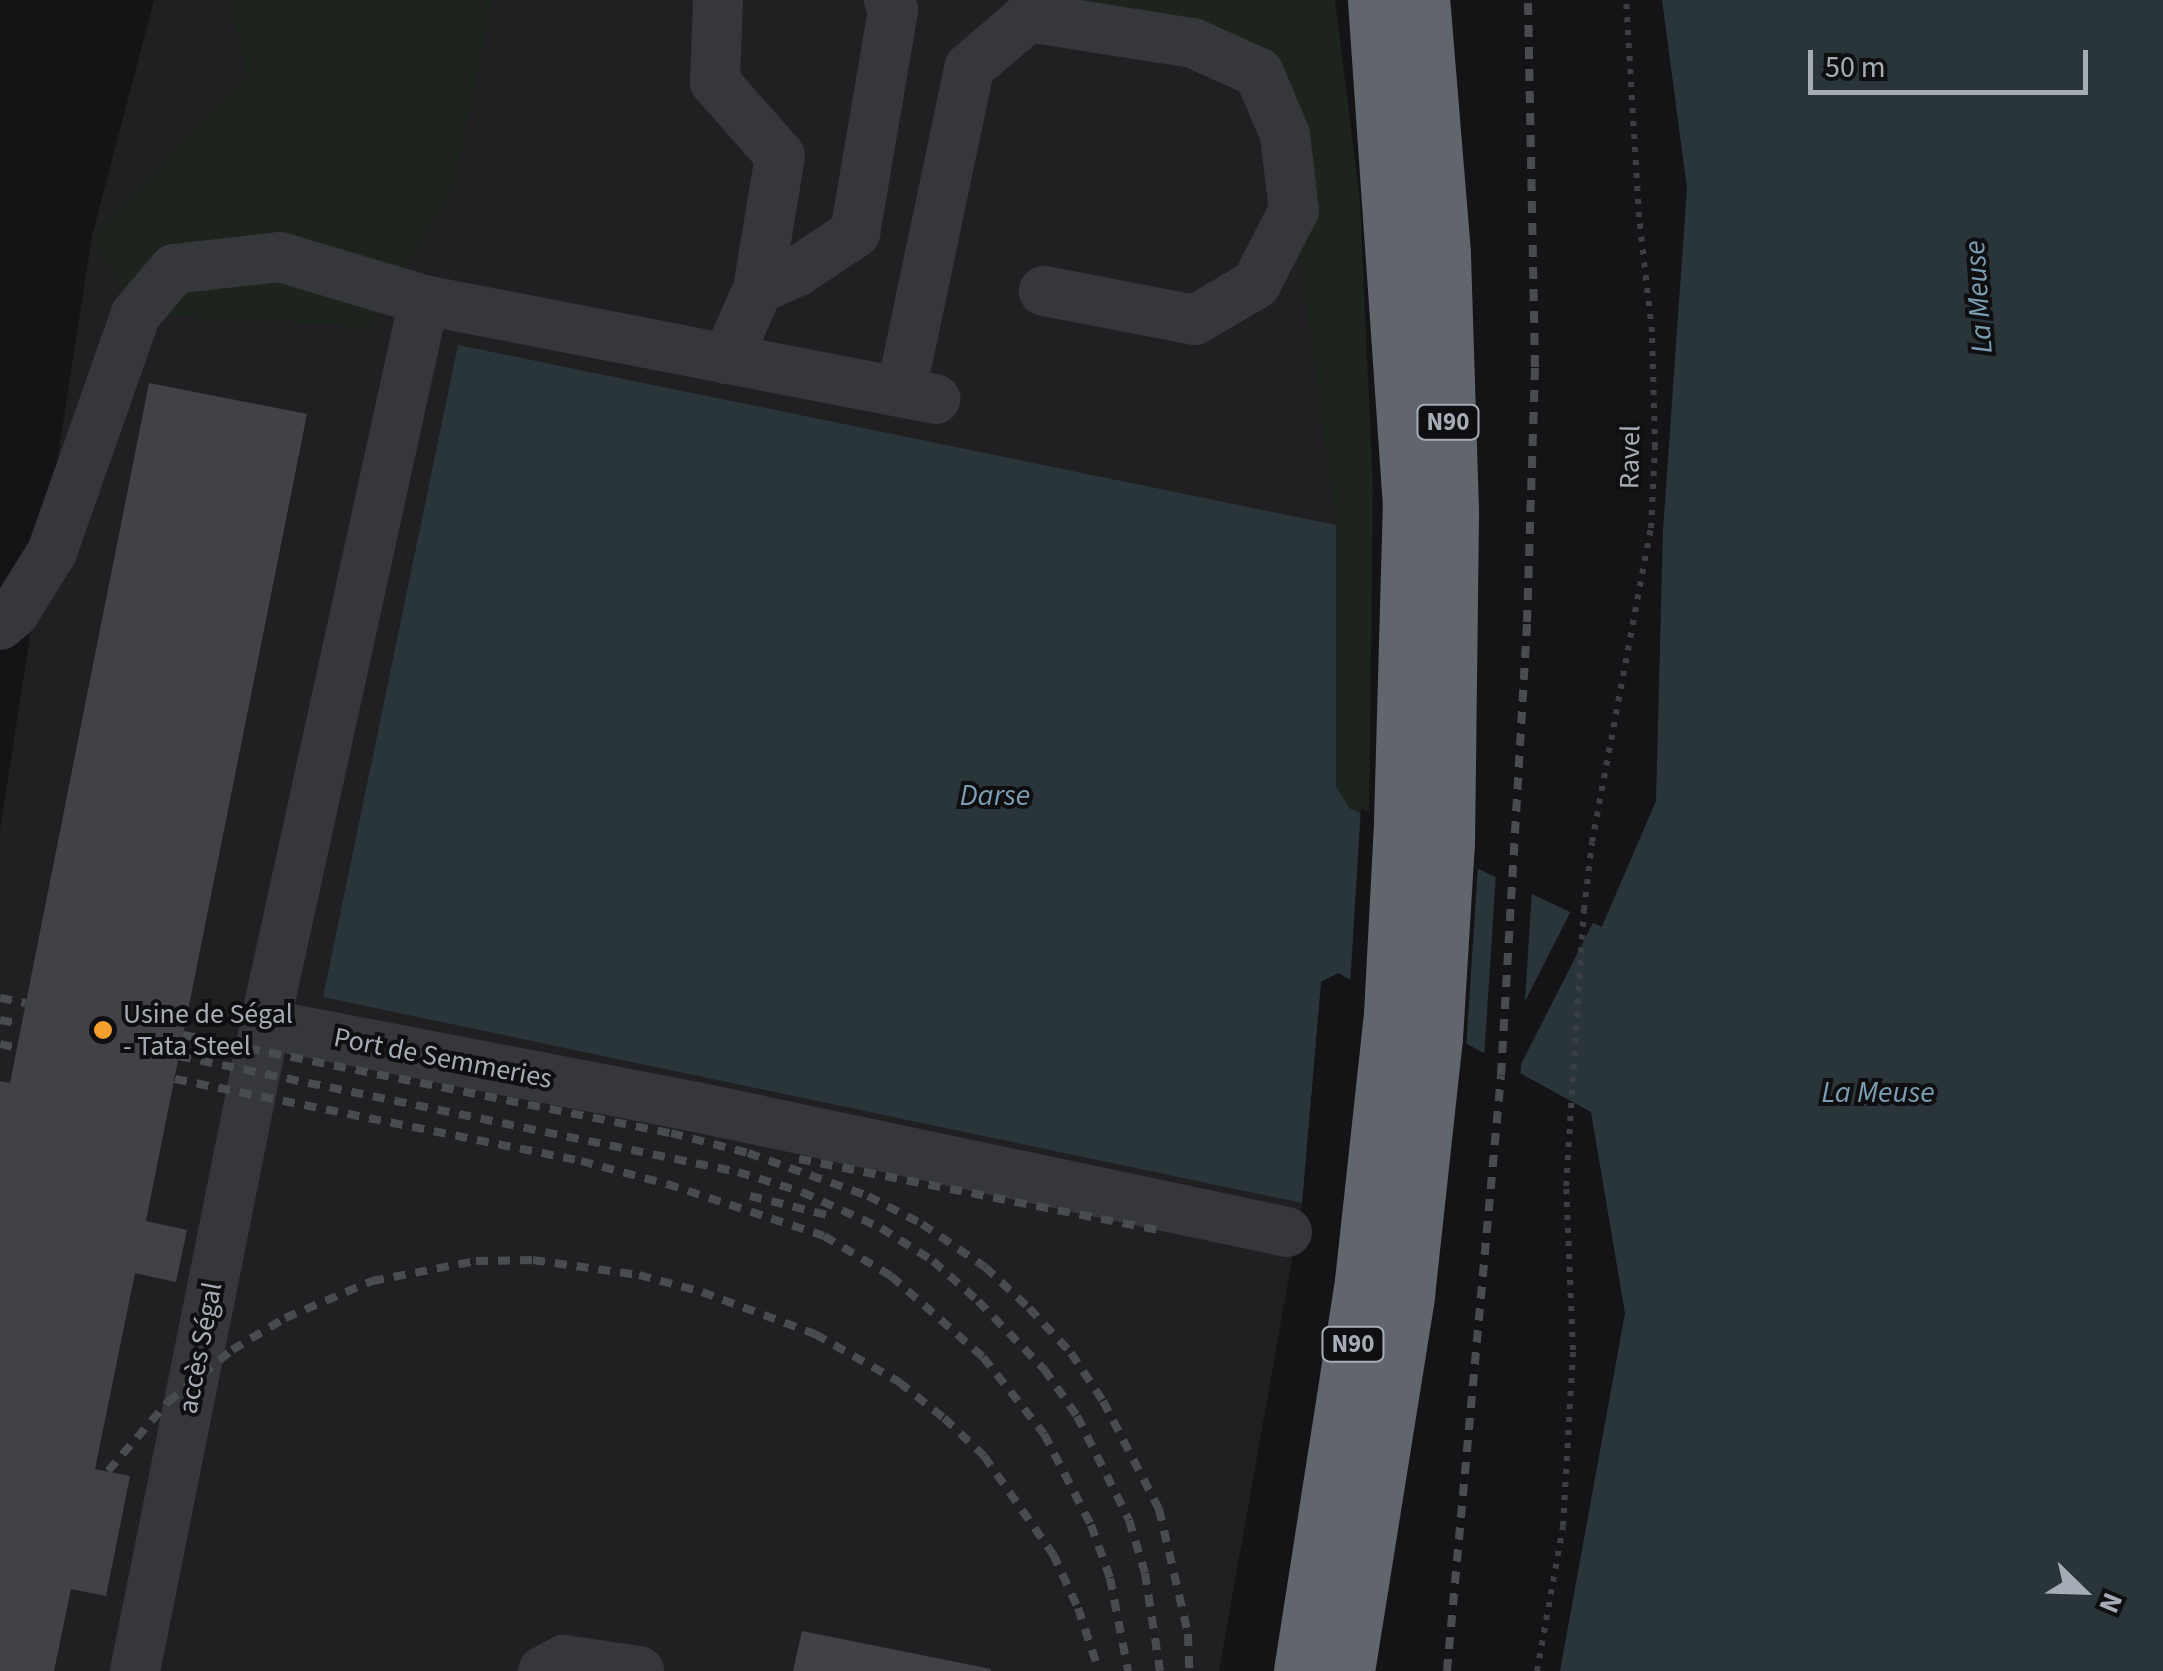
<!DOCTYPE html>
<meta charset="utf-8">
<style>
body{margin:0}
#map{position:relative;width:2163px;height:1671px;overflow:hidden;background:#141416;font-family:"Source Sans 3",sans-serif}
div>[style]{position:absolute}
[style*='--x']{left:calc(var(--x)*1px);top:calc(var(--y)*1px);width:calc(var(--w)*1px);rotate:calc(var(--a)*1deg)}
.built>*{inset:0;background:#202023}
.green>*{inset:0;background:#1c241d}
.water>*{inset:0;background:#2a353a}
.pier>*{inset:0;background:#141416;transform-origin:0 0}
.building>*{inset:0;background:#404246}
.path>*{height:6px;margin-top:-3px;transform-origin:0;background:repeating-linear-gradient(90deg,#3b3e42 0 5px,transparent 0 13px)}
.minor>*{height:50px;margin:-25px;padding:0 25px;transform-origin:25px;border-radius:25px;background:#35373b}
.highway>*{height:55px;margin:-27.5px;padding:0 27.5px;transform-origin:27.5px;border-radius:27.5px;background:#61656c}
.rail>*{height:8px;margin-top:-4px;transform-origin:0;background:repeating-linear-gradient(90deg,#484b50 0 12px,transparent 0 22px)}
.dots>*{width:28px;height:28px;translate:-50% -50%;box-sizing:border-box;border:5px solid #0f0f11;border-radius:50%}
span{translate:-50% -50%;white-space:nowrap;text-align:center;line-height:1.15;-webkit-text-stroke:8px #0f0f11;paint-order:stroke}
.shield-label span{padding:2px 8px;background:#0f0f11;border:2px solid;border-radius:8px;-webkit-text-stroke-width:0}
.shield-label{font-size:25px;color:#a6acb6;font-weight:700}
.street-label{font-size:28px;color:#a6acb6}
.poi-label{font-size:28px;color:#a6acb6}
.left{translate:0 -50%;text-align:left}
.water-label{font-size:30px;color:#7c9eb2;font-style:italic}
.north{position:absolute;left:2033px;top:1541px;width:100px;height:100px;-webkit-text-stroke:8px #0f0f11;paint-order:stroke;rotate:113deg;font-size:28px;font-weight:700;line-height:40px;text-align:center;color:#a6acb6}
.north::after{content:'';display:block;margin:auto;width:35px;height:45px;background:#a6acb6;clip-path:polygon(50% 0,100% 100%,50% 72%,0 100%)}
.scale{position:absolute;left:1808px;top:50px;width:280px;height:45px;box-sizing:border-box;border:5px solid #a6acb6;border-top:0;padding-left:12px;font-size:30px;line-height:35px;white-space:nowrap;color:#a6acb6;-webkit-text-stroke:8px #0f0f11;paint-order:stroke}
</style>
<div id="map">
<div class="built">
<i style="clip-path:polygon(154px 0,1323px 0,1336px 525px,1336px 786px,1349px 808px,1601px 927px,1656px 802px,1625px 1313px,1591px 1112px,1338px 973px,1321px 982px,1302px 1203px,1219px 1671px,0 1671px,0 830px,92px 236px)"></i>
</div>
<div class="green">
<i style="clip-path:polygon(229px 0,492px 0,454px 187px,370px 327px,136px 314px,92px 236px,247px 77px)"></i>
<i style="clip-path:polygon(1009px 0,1335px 0,1360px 201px,1373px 488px,1369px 818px,1349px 808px,1336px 786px,1336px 525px,1294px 210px,1259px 74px,1028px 17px)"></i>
</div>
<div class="water">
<i style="clip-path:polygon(1662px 0,2163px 0,2163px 1671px,1560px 1671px,1625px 1313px,1591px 1112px,1338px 973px,1321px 982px,1302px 1203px,323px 997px,458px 345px,1336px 525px,1336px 786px,1349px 808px,1602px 927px,1656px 801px,1663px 530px,1687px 188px)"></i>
</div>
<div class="pier">
<i style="clip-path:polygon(1361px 808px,1478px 865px,1466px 1049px,1350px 985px)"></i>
<i style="clip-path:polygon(1496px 873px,1532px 890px,1520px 1079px,1484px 1059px)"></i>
<i style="left:1572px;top:909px;width:25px;height:192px;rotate:27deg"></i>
</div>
<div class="building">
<i style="clip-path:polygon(149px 383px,307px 414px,146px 1221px,187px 1230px,176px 1282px,135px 1273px,95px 1469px,130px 1476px,106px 1596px,71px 1589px,54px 1671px,0 1671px,0 1081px,10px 1083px)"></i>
<i style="clip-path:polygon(802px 1631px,991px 1669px,991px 1671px,793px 1671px)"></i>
</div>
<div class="path">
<i style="--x:1537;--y:1671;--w:147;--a:-79.8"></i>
<i style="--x:1563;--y:1526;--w:176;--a:-86.7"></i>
<i style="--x:1573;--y:1350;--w:164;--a:-92.4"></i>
<i style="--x:1566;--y:1186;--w:277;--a:-86.3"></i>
<i style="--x:1584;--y:910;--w:68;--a:-83.3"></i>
<i style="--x:1592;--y:842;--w:319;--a:-79.4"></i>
<i style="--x:1651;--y:528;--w:81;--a:-87.2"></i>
<i style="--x:1655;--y:447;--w:115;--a:-91.5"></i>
<i style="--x:1652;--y:332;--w:116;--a:-96.4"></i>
<i style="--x:1639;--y:217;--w:217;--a:-93.4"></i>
</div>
<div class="minor">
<i style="--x:718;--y:0;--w:82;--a:92.1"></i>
<i style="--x:715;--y:82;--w:98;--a:48.7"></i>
<i style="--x:780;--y:156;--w:135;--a:99.4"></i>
<i style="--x:758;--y:289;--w:77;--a:113.9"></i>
<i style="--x:758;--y:289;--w:44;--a:-24.2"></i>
<i style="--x:798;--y:271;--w:69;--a:-33.7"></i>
<i style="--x:855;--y:233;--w:226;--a:-80.3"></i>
<i style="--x:893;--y:10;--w:11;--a:-112"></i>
<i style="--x:424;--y:300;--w:741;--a:102.39"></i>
<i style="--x:265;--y:1024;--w:439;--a:10.9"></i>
<i style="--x:696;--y:1107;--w:604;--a:11.94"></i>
<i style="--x:901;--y:392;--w:331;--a:-78.1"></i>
<i style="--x:969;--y:68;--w:78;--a:-40.8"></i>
<i style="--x:1028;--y:17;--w:167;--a:9"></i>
<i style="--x:1193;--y:43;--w:72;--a:24.4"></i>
<i style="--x:1259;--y:73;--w:67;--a:67.2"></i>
<i style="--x:1285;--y:135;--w:76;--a:83.2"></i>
<i style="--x:1294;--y:210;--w:83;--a:117.2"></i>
<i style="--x:1256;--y:284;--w:71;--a:149.5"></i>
<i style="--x:1195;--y:320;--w:154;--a:-169.1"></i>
<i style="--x:0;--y:625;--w:18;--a:-41"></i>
<i style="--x:14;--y:613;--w:72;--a:-58.1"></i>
<i style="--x:52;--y:552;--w:252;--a:-70.6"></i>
<i style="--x:136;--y:314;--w:59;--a:-49.8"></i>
<i style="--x:174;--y:269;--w:107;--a:-6.5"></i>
<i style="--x:280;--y:257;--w:150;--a:16.6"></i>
<i style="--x:424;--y:300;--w:521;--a:10.96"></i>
<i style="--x:135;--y:1671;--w:660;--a:-78.64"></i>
<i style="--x:543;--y:1671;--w:24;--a:-28"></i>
<i style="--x:564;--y:1660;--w:76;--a:8.3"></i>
</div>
<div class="highway">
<i style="--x:1301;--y:1671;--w:395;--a:-81.1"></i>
<i style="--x:1362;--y:1281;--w:268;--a:-83.8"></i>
<i style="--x:1391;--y:1015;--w:193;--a:-87"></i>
<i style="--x:1401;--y:822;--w:316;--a:-88.4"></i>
<i style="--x:1410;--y:506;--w:507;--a:-93.96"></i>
<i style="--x:1347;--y:1671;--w:381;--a:-80.9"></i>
<i style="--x:1407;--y:1295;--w:259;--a:-83.8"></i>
<i style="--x:1435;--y:1038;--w:194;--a:-86.5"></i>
<i style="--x:1447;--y:844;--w:334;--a:-89.3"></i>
<i style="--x:1451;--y:510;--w:257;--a:-91.8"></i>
<i style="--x:1443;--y:253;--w:254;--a:-94.7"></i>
</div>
<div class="rail">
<i style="--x:0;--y:998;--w:26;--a:11"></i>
<i style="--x:0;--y:1020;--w:22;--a:10"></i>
<i style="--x:183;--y:1035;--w:498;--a:11.4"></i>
<i style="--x:671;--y:1133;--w:80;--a:14.6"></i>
<i style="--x:748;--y:1153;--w:127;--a:19.7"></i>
<i style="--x:868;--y:1196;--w:61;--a:27.4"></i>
<i style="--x:922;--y:1224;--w:76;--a:34.3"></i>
<i style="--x:985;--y:1267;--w:60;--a:43"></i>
<i style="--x:1029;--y:1308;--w:62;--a:47"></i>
<i style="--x:1071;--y:1353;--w:58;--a:56.3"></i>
<i style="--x:1103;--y:1401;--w:122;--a:62.6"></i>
<i style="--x:1159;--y:1509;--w:128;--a:76.9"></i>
<i style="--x:1188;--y:1634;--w:37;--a:88"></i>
<i style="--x:0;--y:1044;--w:17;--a:13"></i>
<i style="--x:179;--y:1056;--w:571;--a:11.72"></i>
<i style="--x:738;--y:1172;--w:67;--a:17.4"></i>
<i style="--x:802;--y:1192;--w:87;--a:24.5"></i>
<i style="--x:881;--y:1228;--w:62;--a:32.4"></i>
<i style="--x:933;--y:1261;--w:60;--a:41.6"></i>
<i style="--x:978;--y:1301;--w:95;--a:45.9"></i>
<i style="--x:1044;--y:1369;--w:57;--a:54.9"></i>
<i style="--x:1077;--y:1416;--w:116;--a:63.4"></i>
<i style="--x:1129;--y:1520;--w:55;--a:73.2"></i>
<i style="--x:1145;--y:1573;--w:99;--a:81.3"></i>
<i style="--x:175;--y:1079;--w:414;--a:11.4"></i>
<i style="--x:581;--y:1161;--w:89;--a:15"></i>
<i style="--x:667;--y:1184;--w:165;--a:18.3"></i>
<i style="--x:824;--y:1236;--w:78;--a:30.8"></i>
<i style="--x:891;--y:1276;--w:123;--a:41.4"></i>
<i style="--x:983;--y:1357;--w:98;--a:51.6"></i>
<i style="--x:1044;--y:1434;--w:102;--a:62.7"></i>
<i style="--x:1091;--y:1525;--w:56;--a:70.3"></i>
<i style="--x:1110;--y:1578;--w:95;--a:79"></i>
<i style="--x:799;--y:1159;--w:369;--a:11.2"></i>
<i style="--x:750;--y:1196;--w:79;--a:13.9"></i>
<i style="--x:108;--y:1471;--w:91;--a:-49"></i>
<i style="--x:168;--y:1402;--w:82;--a:-39.1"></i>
<i style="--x:232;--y:1350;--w:62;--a:-31.1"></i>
<i style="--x:285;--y:1318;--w:95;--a:-23"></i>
<i style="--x:372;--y:1281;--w:106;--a:-10.9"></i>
<i style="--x:476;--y:1261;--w:57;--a:-1"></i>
<i style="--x:533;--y:1260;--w:107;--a:8.1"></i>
<i style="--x:639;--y:1275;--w:65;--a:15.1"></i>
<i style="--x:702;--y:1292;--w:121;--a:20.4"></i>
<i style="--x:815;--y:1334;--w:97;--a:29.7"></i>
<i style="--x:899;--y:1382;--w:58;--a:38.7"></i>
<i style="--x:944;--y:1418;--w:55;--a:43.5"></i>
<i style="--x:984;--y:1456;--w:120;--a:54.9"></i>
<i style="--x:1053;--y:1554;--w:60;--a:65.2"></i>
<i style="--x:1078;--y:1608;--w:66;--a:71.6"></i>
<i style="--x:1447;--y:1671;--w:598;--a:-84.82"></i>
<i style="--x:1501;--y:1075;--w:454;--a:-86.7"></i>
<i style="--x:1527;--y:622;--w:255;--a:-88.2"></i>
<i style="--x:1535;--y:367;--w:367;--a:-91.1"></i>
</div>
<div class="dots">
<i style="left:103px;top:1030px;background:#f49e2e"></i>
</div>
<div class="shield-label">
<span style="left:1448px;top:422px">N90</span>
<span style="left:1353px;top:1344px">N90</span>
</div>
<div class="street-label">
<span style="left:1630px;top:457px;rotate:-89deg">Ravel</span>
<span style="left:443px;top:1058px;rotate:11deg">Port de Semmeries</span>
<span style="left:200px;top:1348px;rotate:-79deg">accès Ségal</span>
</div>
<div class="poi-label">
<span class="left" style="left:123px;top:1030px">Usine de Ségal<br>- Tata Steel</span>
</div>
<div class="water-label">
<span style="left:1979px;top:297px;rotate:-94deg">La Meuse</span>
<span style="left:995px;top:796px">Darse</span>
<span style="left:1878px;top:1093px">La Meuse</span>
</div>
<div class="north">N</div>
<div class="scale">50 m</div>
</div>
